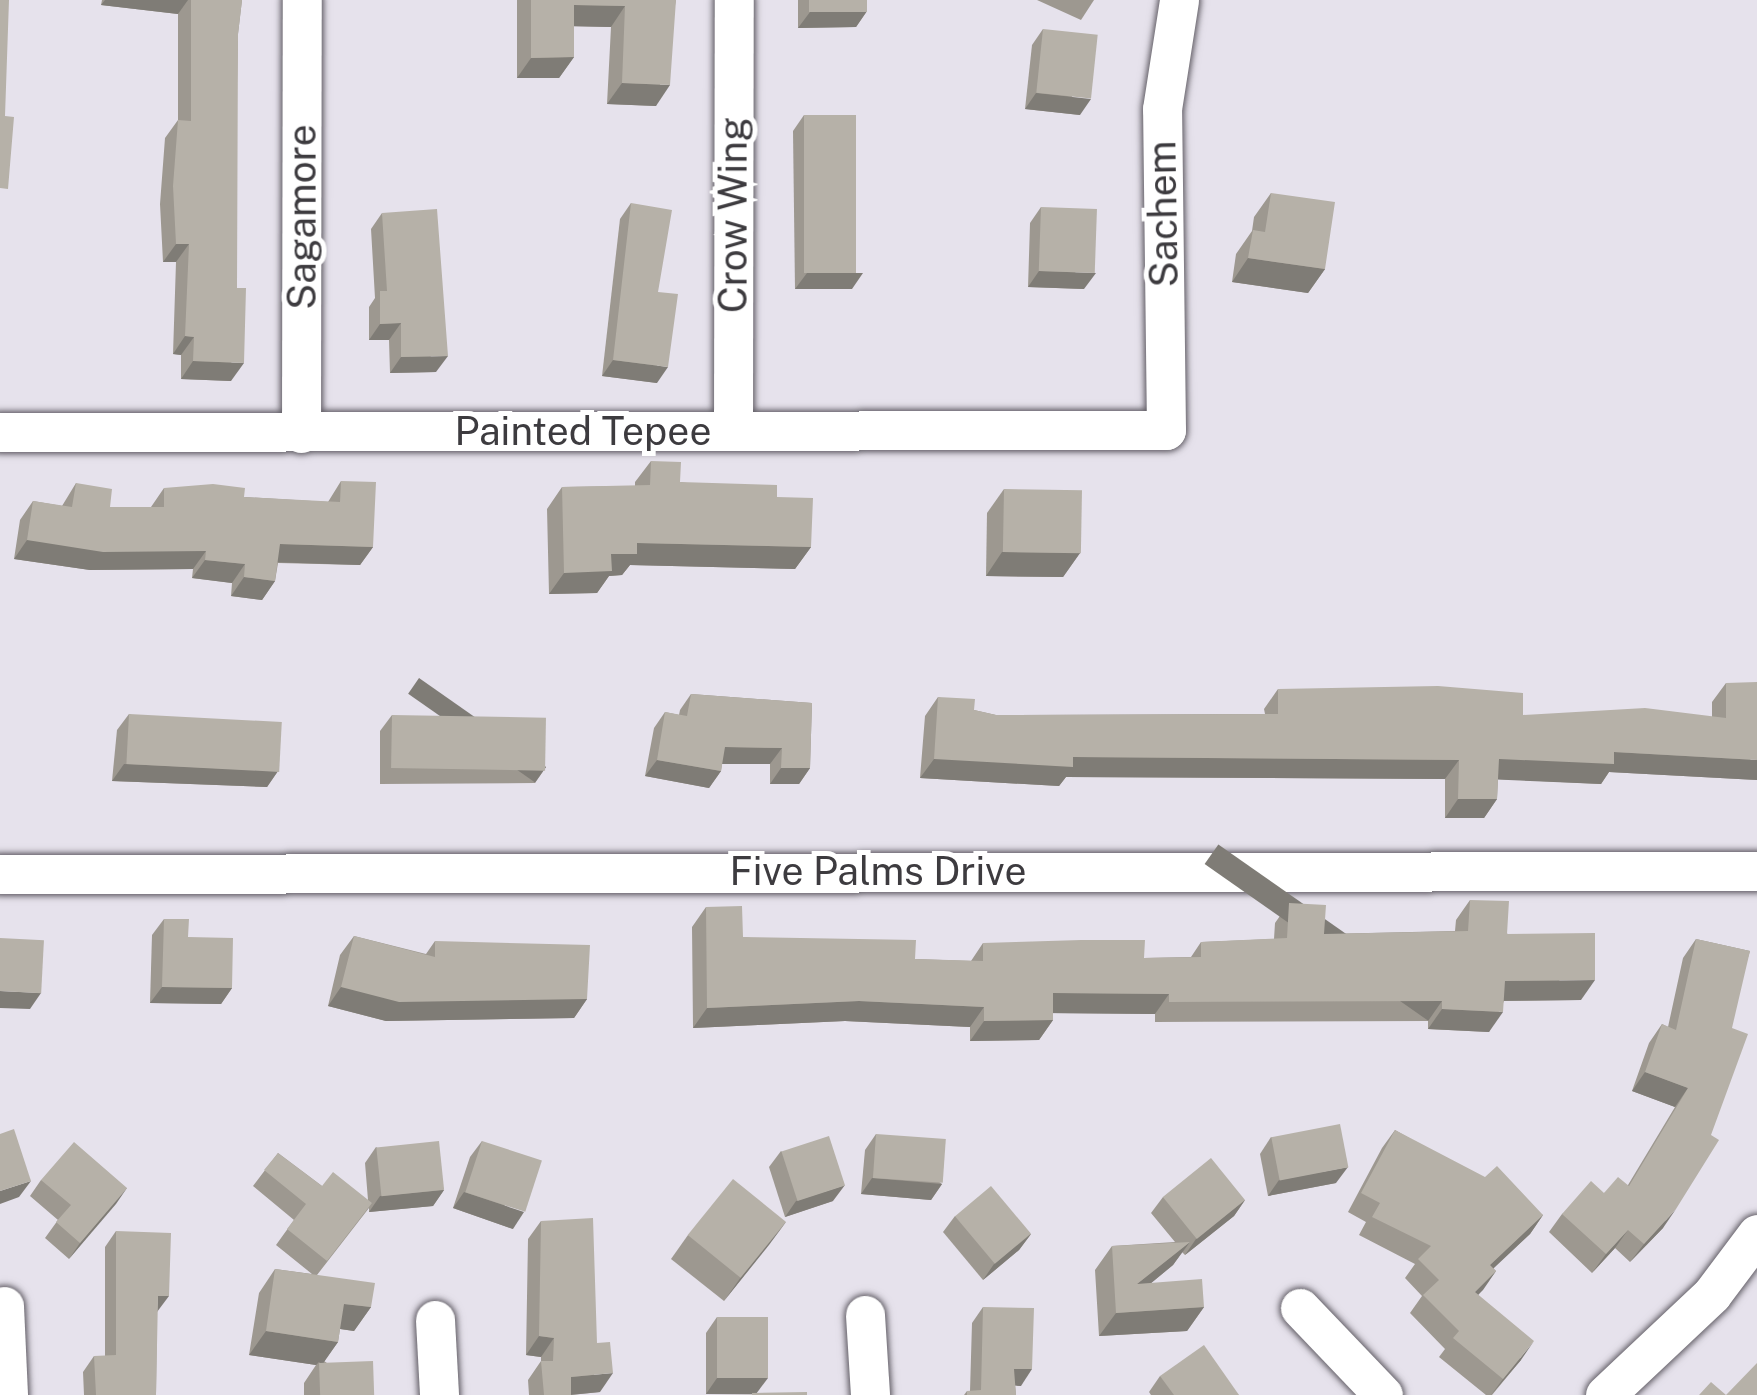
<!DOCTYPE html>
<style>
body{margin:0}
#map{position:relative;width:1757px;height:1395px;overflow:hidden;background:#e6e2ec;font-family:"Public Sans",sans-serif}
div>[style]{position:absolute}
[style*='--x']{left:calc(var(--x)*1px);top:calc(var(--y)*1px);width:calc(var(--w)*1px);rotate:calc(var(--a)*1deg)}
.roads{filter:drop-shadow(0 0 3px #646068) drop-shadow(0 0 3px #646068)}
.street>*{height:39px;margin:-19.5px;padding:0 19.5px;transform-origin:19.5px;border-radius:19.5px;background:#fff}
.wall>*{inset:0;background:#9d9890}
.shaded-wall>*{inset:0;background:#7f7c76;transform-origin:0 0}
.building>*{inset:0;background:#b6b1a8;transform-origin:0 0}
span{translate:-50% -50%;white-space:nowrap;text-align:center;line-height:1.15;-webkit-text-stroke:10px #fff;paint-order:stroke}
.street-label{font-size:39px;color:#3d3b3f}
</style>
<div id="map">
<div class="roads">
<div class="street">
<i style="--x:733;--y:430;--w:430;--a:-89.9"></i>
<i style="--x:0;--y:432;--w:1166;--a:-0.1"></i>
<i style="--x:1166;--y:430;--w:321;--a:-90.7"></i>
<i style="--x:1162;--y:109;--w:110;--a:-81.1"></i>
<i style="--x:301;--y:433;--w:433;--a:-89.9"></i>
<i style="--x:0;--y:874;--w:1757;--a:-0.1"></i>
<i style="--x:4;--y:1306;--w:89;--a:87.4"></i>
<i style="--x:1300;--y:1308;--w:120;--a:46.3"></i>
<i style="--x:865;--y:1315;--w:80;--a:86.4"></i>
<i style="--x:435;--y:1320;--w:75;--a:86.9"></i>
<i style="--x:1605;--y:1395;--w:147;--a:-43.3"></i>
<i style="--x:1712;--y:1294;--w:75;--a:-53.1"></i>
</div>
</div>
<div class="wall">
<i style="clip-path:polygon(102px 0,242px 0,238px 34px,231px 381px,181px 379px,181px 355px,173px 354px,176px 262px,163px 262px,160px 204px,165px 138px,178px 120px,178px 14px,101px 5px)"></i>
<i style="clip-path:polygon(517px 0,676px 0,656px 106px,607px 104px,611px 27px,574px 26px,574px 57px,559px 78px,517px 78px)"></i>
<i style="clip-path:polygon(798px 0,867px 0,867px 11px,856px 27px,798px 28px)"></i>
<i style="clip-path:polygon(1037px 0,1094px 0,1081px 20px)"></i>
<i style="clip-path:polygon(1043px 29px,1080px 115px,1025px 109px,1032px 45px)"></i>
<i style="clip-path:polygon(804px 115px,852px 289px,795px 289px,793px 131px)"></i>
<i style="clip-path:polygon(1271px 193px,1325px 269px,1308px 293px,1232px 282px,1236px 254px,1252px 231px,1254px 217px)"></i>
<i style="clip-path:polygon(631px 203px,658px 292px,657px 383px,602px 376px,620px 219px)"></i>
<i style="clip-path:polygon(1041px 207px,1084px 289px,1028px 287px,1030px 223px)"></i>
<i style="clip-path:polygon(382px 213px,436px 372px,390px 373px,389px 340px,369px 340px,369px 307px,375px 298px,371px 229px)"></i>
<i style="clip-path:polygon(651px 461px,680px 482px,777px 497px,811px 547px,795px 569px,630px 565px,622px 575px,609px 576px,597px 593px,549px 594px,547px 509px,562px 487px,635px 486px,635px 482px)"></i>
<i style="clip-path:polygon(341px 481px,373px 547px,360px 565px,278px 563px,275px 581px,262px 600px,231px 596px,232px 583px,192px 578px,193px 569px,90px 570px,14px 559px,20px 520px,33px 501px,62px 506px,76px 483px,110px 507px,151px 507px,164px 488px,244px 497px,328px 502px)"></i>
<i style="clip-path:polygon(1004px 489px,1080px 553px,1063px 577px,986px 576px,987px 513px)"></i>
<i style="clip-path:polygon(1726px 683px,1757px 780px,1609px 772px,1601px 784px,1498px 779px,1497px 799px,1484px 818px,1445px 818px,1445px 779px,1066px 777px,1059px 786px,920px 778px,925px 716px,938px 697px,974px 710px,996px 715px,1265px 714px,1264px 709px,1278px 689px,1523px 715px,1712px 717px,1712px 702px)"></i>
<i style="clip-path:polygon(691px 694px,812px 703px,810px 768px,799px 784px,770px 784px,770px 764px,722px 764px,721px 771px,709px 788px,645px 776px,654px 728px,665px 712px,679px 715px,680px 710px)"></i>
<i style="clip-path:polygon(129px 714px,278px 771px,267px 787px,112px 781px,117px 730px)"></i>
<i style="clip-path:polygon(392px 715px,546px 767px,535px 783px,380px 784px,380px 731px)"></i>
<i style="clip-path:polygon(1470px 900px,1581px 1000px,1504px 1001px,1489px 1032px,1428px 1029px,1428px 1021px,1155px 1022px,1155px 1014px,1053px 1013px,1053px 1020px,1039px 1040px,970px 1041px,970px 1027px,845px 1021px,693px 1028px,692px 927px,706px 907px,743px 937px,915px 959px,971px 961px,983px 943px,1144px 958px,1191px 957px,1201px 942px,1274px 939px,1275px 923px,1289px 903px,1324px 934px,1455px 931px,1456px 920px)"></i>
<i style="clip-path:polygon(164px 919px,188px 937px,232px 988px,221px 1004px,150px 1003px,152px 935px)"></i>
<i style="clip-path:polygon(354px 936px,426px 954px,435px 941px,587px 999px,574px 1018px,386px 1021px,328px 1006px,340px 955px)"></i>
<i style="clip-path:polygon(1696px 939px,1750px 951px,1663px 1228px,1630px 1262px,1615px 1248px,1592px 1273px,1549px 1232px,1562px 1214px,1604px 1193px,1628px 1185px,1675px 1107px,1632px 1091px,1649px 1043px,1662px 1024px,1668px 1027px,1683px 958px)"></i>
<i style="clip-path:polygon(1395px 1130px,1543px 1215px,1530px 1234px,1493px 1268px,1496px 1271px,1478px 1295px,1521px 1360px,1492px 1395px,1486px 1395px,1439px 1357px,1445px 1349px,1410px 1313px,1422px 1296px,1405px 1278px,1415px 1264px,1359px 1235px,1366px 1222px,1348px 1212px,1382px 1148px)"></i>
<i style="clip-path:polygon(876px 1134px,942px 1184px,931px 1200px,861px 1194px,865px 1150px)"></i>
<i style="clip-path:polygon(1271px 1137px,1336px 1183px,1268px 1196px,1260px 1154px)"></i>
<i style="clip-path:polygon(482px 1141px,513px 1229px,453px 1208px,470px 1157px)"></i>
<i style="clip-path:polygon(376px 1147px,444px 1190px,433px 1206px,369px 1212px,369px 1208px,317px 1275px,371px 1307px,354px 1331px,340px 1329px,338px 1342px,324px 1361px,374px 1395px,304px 1395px,304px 1383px,316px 1365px,249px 1355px,259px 1293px,275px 1269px,312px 1274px,276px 1245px,294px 1220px,253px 1186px,278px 1153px,322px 1186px,368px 1200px,365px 1163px)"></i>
<i style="clip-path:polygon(781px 1151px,833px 1201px,785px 1217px,769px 1167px)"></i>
<i style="clip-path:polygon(41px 1180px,127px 1188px,69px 1259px,45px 1238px,58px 1220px,30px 1196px)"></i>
<i style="clip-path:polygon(1163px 1197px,1245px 1200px,1234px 1216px,1185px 1255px,1182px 1252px,1173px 1265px,1151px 1283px,1204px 1307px,1187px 1331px,1099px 1336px,1095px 1270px,1112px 1246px,1175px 1242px,1151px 1213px)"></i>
<i style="clip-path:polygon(955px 1216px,1031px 1234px,1019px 1250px,983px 1280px,943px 1232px)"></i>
<i style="clip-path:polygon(541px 1221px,600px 1392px,571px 1395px,529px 1395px,528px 1380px,541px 1361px,541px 1357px,526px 1355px,528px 1239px)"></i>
<i style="clip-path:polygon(786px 1222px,724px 1301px,671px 1259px,688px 1235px)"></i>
<i style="clip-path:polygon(116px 1231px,157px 1312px,156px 1395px,84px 1395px,83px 1372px,94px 1356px,105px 1356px,105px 1247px)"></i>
<i style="clip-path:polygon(983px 1307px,1021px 1386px,1015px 1385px,1016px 1395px,964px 1395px,967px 1391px,970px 1391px,972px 1323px)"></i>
<i style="clip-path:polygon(717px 1317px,757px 1393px,807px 1395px,706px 1394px,706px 1333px)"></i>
<i style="clip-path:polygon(1160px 1376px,1239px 1395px,1151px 1395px,1149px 1392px)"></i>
</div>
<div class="shaded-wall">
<i style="clip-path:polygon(105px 0,188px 0,178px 14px,101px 5px)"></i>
<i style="clip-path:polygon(574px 5px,625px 6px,611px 27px,559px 26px)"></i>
<i style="clip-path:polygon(867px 11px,856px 27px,798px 28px,810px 12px)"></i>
<i style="clip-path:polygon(574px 57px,559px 78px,517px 78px,531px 58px)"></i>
<i style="clip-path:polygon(622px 83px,670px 85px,656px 106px,607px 104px)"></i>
<i style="clip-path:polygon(1036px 93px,1091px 99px,1080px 115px,1025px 109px)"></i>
<i style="clip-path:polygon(176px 244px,189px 244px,176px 262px,163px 262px)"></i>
<i style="clip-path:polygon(1248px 258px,1325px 269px,1308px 293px,1232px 282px)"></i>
<i style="clip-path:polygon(1039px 271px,1096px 273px,1084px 289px,1028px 287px)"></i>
<i style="clip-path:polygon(807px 273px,863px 273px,852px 289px,795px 289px)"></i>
<i style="clip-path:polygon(401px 323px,389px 340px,369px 340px,380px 324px)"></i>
<i style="clip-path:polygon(185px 336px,194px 337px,181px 355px,173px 354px)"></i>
<i style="clip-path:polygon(448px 356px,436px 372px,390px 373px,401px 357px)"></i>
<i style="clip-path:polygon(613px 360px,668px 367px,657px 383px,602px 376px)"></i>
<i style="clip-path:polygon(193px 361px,244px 363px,231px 381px,181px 379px)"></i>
<i style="clip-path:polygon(27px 540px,206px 551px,193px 569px,90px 570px,14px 559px)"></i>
<i style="clip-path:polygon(637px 543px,811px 547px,795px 569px,630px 565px,622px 575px,609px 576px,597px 593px,549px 594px,564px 573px)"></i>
<i style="clip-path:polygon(280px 544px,373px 547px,360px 565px,267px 562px)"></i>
<i style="clip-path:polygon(1002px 552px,1080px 553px,1063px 577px,986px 576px)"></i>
<i style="clip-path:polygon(205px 560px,245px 564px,232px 583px,192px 578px)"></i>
<i style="clip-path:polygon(244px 577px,275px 581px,262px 600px,231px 596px)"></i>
<i style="clip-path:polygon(725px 747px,782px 748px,770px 764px,714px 764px)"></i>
<i style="clip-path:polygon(1614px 752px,1757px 760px,1757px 780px,1609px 772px,1601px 784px,1485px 779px,1499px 759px)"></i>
<i style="clip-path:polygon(1073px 757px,1459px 760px,1445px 779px,1066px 777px,1059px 786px,920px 778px,934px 759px)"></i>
<i style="clip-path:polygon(657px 760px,721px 771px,709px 788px,645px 776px)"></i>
<i style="clip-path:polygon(124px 764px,278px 771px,267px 787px,112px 781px)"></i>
<i style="left:546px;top:767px;width:19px;height:155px;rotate:125deg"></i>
<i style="clip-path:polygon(781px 768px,810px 768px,799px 784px,770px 784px)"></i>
<i style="clip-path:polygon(1458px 799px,1497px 799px,1484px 818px,1445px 818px)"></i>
<i style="clip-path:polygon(1595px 980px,1581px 1000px,1491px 1001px,1505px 981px)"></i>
<i style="clip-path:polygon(162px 987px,232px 988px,221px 1004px,150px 1003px)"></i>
<i style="clip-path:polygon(341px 987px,587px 999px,574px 1018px,386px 1021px,328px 1006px)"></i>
<i style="clip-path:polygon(0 991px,41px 993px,30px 1009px,0 1008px)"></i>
<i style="clip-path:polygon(1053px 993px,1169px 994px,1155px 1014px,1039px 1013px)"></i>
<i style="clip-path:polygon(859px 1001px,984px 1007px,970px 1027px,845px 1021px,693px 1028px,707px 1008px)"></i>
<i style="left:1442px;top:1001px;width:24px;height:273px;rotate:125deg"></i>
<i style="clip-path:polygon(1442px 1009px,1503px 1012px,1489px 1032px,1428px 1029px)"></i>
<i style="clip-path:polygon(1053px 1020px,1039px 1040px,970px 1041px,984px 1021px)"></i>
<i style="clip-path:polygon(1645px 1072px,1688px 1088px,1675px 1107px,1632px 1091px)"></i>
<i style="clip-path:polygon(1348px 1167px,1336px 1183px,1268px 1196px,1279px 1180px)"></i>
<i style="clip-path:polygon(872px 1178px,942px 1184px,931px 1200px,861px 1194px)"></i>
<i style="clip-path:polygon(31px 1181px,19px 1197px,0 1204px,0 1191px)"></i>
<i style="clip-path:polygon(845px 1185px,833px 1201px,785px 1217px,796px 1201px)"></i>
<i style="clip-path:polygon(127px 1188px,116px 1204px,69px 1259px,80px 1243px)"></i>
<i style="clip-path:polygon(444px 1190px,433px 1206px,369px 1212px,380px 1196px)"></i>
<i style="clip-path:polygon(464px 1192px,524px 1212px,513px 1229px,453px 1208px)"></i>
<i style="clip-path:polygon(1245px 1200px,1234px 1216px,1185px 1255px,1196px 1239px)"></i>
<i style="clip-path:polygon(1676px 1209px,1663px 1228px,1630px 1262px,1644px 1244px)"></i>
<i style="clip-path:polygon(1543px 1215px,1530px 1234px,1477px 1284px,1490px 1265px)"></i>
<i style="clip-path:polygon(786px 1222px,769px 1245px,724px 1301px,741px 1277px)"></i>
<i style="clip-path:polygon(1628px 1230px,1615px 1248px,1592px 1273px,1606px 1254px)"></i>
<i style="clip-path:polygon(1031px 1234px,1019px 1250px,983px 1280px,994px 1264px)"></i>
<i style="clip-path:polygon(1190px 1242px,1173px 1265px,1121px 1308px,1137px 1284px)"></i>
<i style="clip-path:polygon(1496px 1271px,1483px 1290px,1462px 1311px,1475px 1292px)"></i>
<i style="clip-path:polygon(158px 1296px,169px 1296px,157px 1312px)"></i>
<i style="clip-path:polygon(344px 1304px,371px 1307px,354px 1331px,327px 1327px)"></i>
<i style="clip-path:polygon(1204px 1307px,1187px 1331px,1099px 1336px,1116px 1313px)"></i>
<i style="clip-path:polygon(266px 1331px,338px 1342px,322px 1365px,319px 1362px,316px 1365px,249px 1355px)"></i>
<i style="clip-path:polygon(539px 1336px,554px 1338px,541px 1357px,526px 1355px)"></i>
<i style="clip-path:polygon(1534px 1341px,1521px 1360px,1491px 1395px,1503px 1379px)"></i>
<i style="clip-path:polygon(1014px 1369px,1032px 1369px,1021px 1386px,1003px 1385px)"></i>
<i style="clip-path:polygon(613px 1373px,600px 1392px,569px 1395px,571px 1377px)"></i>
<i style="clip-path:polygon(717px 1378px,768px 1378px,756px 1394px,706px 1394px)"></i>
</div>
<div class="building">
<i style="clip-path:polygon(0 0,9px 0,5px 116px,14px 117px,8px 189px,0 188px)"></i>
<i style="clip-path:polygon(191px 0,242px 0,238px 34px,237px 288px,246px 288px,244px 363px,193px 361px,194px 337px,185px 336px,189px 244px,176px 244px,173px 186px,178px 120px,191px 121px)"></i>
<i style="clip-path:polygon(531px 0,676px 0,670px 85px,622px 83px,625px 6px,574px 5px,574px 57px,531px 58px)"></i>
<i style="left:809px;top:0;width:58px;height:12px"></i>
<i style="left:1043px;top:29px;width:55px;height:64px;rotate:6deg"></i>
<i style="left:804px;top:115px;width:52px;height:158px"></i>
<i style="clip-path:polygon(1271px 193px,1335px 202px,1325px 269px,1248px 258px,1253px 230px,1265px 232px)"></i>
<i style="clip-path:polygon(631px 203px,672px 210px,658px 292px,678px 294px,668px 367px,613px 360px)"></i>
<i style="left:1041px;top:207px;width:56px;height:64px;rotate:2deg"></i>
<i style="clip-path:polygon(437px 209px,448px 356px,401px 357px,401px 323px,380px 324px,380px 291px,387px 291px,382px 213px)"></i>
<i style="clip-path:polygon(651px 461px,681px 462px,680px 482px,777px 485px,777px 497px,813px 498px,811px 547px,637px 543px,637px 554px,611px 554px,612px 571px,564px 573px,562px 487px,650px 485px)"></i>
<i style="clip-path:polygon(341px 481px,376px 482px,373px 547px,280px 544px,275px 581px,244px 577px,245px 564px,205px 560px,206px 551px,103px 552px,27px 540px,33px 501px,72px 507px,76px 483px,112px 489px,110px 507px,164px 507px,164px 488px,213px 484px,245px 488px,244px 497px,340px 502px)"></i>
<i style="left:1004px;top:489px;width:78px;height:63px;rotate:1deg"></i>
<i style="clip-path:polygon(1757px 682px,1757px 760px,1614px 752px,1614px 764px,1499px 759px,1497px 799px,1458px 799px,1459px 760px,1073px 757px,1073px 767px,934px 759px,938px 697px,975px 699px,974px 710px,996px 715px,1278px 714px,1278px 689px,1438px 686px,1523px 693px,1523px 715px,1645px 708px,1726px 718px,1726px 683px)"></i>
<i style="clip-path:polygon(691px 694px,812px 703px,810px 768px,781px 768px,782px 748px,725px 747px,721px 771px,657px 760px,665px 712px,687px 716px)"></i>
<i style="left:129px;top:714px;width:153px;height:50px;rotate:3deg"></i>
<i style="left:392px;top:715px;width:154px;height:53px;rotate:1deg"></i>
<i style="clip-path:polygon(1470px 900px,1509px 901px,1507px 934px,1595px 933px,1595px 980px,1505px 981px,1503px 1012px,1442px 1009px,1442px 1001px,1169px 1002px,1169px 994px,1053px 993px,1053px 1020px,984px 1021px,984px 1007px,859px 1001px,707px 1008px,706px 907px,742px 906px,743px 937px,916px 940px,915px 959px,983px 961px,983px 943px,1081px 940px,1145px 940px,1144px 958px,1201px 957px,1201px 942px,1287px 938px,1289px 903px,1326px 905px,1324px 934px,1468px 931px)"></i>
<i style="clip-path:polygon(164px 919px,189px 919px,188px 937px,233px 938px,232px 988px,162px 987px)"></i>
<i style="clip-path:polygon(354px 936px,435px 957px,435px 941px,590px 945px,587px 999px,399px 1002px,341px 987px)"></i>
<i style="left:0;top:938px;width:44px;height:53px;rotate:3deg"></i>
<i style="clip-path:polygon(1696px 939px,1750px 951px,1732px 1028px,1748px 1034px,1711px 1135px,1719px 1140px,1676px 1209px,1644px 1244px,1628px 1230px,1606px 1254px,1562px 1214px,1591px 1181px,1604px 1193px,1618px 1177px,1629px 1186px,1688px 1088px,1645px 1072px,1662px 1024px,1676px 1030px)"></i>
<i style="left:1340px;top:1124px;width:44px;height:70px;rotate:79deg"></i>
<i style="clip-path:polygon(14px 1129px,31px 1181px,0 1191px,0 1134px)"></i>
<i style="clip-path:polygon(1395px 1130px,1485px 1177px,1497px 1166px,1543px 1215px,1490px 1265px,1496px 1271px,1475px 1292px,1534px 1341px,1503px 1379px,1453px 1338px,1459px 1331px,1423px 1295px,1439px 1280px,1418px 1259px,1431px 1246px,1372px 1217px,1380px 1203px,1361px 1193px)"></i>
<i style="left:876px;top:1134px;width:70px;height:44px;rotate:4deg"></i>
<i style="left:829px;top:1136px;width:52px;height:50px;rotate:72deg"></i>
<i style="left:439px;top:1141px;width:49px;height:63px;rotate:84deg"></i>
<i style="left:482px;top:1141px;width:63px;height:54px;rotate:18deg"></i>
<i style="clip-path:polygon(74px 1142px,127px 1188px,80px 1243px,56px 1222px,71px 1205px,41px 1180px)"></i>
<i style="clip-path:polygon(278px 1153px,322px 1186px,333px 1172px,372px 1203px,327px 1261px,287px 1229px,306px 1204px,264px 1170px)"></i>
<i style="left:1211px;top:1158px;width:54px;height:62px;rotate:51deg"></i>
<i style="left:733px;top:1179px;width:68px;height:72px;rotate:39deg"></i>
<i style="left:991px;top:1186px;width:62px;height:47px;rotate:50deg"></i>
<i style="clip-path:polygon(593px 1218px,597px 1343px,610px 1342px,613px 1373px,571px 1377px,571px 1395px,544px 1395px,541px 1361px,553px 1361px,554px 1338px,539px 1336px,541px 1221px)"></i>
<i style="clip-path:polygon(116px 1231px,171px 1233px,169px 1296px,158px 1296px,156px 1395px,96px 1395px,94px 1356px,116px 1355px)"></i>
<i style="clip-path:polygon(1190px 1242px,1137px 1284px,1202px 1279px,1204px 1307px,1116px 1313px,1112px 1246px)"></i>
<i style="clip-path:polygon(275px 1269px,375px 1283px,371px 1307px,344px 1304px,338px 1342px,266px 1331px)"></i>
<i style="clip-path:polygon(983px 1307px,1034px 1308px,1032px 1369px,1014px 1369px,1016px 1395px,967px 1395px,967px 1391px,981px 1390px)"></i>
<i style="left:717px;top:1317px;width:51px;height:61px"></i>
<i style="clip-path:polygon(1204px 1345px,1239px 1395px,1174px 1395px,1160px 1376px)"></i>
<i style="left:373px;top:1361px;width:34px;height:54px;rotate:88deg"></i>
<i style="clip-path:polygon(1757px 1363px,1757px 1395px,1699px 1395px,1711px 1382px,1726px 1395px)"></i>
<i style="clip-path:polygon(807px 1392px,807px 1395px,752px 1395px,752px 1393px)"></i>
</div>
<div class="street-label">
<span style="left:1163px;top:214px;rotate:-91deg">Sachem</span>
<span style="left:733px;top:215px;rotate:-90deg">Crow Wing</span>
<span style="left:302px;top:217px;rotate:-90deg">Sagamore</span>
<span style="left:583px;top:431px">Painted Tepee</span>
<span style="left:878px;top:871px">Five Palms Drive</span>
</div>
</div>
